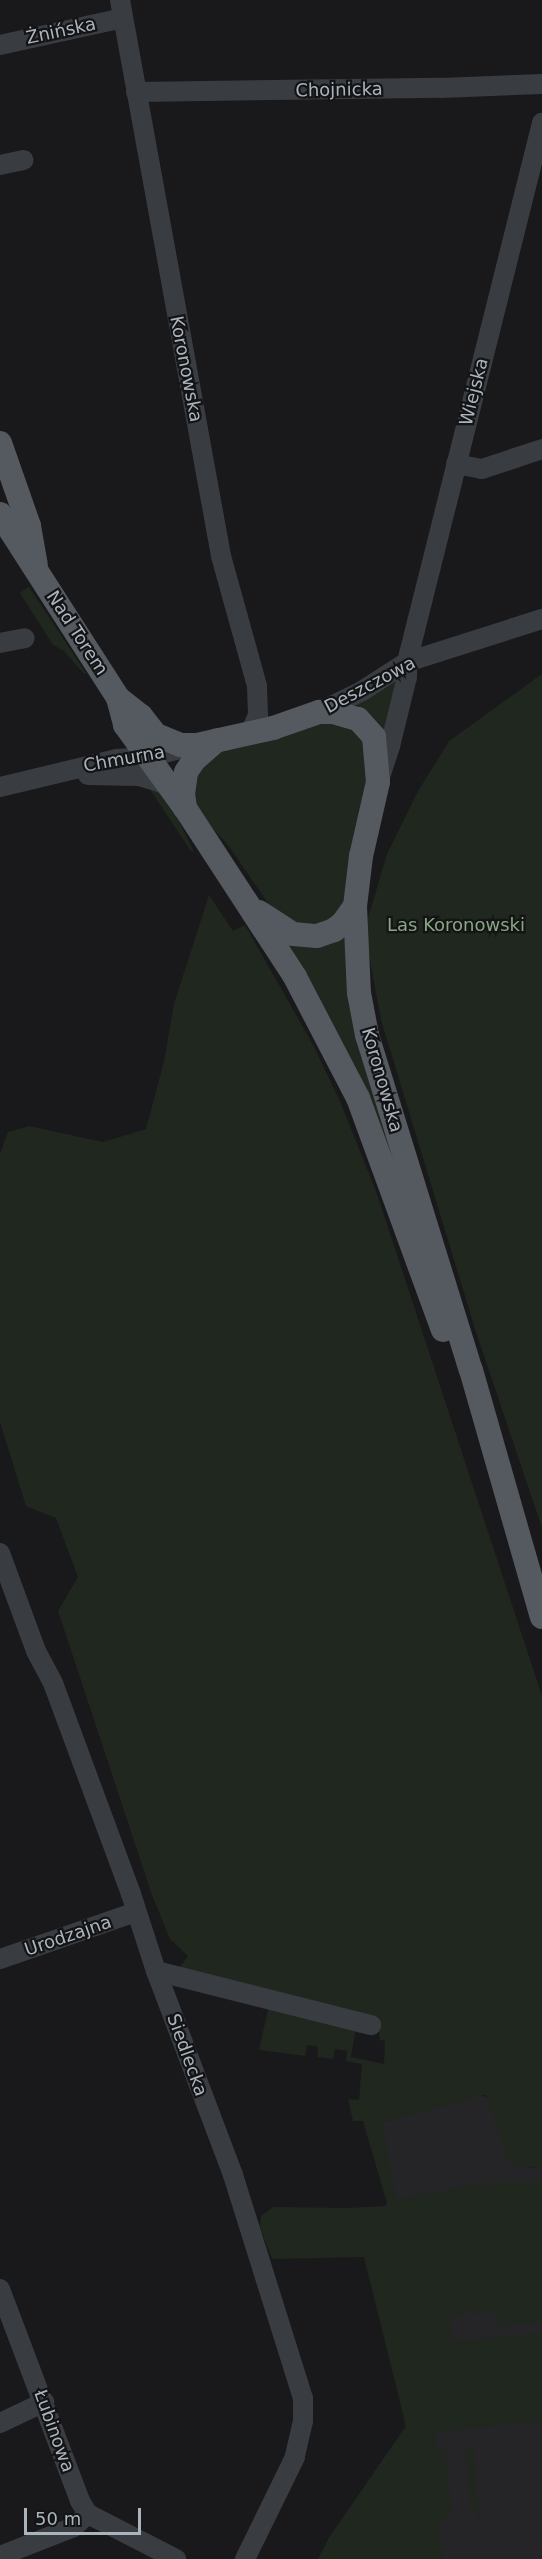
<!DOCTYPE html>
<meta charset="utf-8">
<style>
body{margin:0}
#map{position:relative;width:542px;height:2559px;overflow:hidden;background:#19191b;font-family:"DejaVu Sans",sans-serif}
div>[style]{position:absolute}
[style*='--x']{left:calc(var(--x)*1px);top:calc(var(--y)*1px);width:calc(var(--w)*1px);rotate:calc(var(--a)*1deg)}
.built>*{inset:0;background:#252528}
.green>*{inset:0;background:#1f271e}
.minor>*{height:20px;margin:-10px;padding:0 10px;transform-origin:10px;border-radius:10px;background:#393c41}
.major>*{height:24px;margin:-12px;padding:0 12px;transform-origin:12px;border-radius:12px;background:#555a60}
span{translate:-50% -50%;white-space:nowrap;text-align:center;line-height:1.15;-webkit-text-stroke:4.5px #141416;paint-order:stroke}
.street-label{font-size:18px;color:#aab4bc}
.park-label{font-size:18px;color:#87a880}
.scale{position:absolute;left:24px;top:2508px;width:117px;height:27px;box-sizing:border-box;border:3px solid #aab4bc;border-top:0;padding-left:8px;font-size:18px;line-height:21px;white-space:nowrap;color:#aab4bc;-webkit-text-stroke:4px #141416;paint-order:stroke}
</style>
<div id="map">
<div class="built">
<i style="clip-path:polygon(477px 2095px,487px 2097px,520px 2167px,542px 2168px,542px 2559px,318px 2559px,329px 2538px,406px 2426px,381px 2317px,351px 2211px,394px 2205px,379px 2123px)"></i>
</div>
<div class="green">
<i style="clip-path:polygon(29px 587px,86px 673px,85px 675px,64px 651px,53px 645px,20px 593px)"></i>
<i style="clip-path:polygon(542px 674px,542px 1528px,475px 1329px,381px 1020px,368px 950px,368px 918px,387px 854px,417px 793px,449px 741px)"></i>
<i style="clip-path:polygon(398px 678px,385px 734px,354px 706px)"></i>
<i style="clip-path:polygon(341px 718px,373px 754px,341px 914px,307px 930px,274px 912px,228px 845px,200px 815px,191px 787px,204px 757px,291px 729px)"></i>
<i style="clip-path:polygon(147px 785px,158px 790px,171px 805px,194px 852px,191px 851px)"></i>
<i style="clip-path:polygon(209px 895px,233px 931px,245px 925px,312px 1043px,339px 1099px,376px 1191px,542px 1696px,542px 2168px,520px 2167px,507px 2158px,487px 2097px,484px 2095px,382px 2122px,396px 2200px,485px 2182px,487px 2190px,495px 2189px,493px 2182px,542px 2182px,542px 2323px,499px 2326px,496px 2312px,473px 2314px,472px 2309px,462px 2310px,463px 2315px,449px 2317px,452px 2342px,542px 2333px,542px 2421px,435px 2432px,438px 2450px,445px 2450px,451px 2508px,449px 2516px,438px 2524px,442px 2559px,318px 2559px,329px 2538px,406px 2426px,364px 2257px,272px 2259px,260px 2227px,261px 2216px,273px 2207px,349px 2208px,385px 2206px,387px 2203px,363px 2121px,353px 2121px,348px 2099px,359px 2100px,362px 2064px,346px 2061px,347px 2051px,335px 2049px,333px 2059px,317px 2057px,318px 2047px,307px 2045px,305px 2056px,259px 2050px,269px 2005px,372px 2028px,374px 2036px,355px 2032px,351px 2057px,384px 2064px,385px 2041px,380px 2040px,378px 2025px,177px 1971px,188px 1956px,170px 1939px,152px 1895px,58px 1611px,78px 1577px,56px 1518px,26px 1506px,0 1422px,0 1154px,8px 1132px,29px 1126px,103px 1142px,146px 1129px,164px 1061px,174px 1004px)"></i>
<i style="clip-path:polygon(345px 930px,420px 1227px,283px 940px)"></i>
<i style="clip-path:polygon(472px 2443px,472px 2445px,480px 2518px,477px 2518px,476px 2513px,472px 2513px,465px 2449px)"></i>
</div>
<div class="minor">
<i style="--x:120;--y:0;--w:565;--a:79.7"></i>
<i style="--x:221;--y:556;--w:135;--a:74.5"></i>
<i style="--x:257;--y:686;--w:29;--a:88"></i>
<i style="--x:258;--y:715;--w:20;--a:114"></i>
<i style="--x:0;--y:45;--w:126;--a:-12.4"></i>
<i style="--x:136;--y:92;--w:305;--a:-0.8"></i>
<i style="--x:441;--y:88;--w:101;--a:-2.3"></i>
<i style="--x:0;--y:165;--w:24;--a:-12"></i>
<i style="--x:456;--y:464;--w:26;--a:11"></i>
<i style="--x:482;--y:469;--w:63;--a:-18.4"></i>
<i style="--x:0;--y:643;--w:25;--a:-11"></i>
<i style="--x:319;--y:712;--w:48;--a:-26"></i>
<i style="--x:362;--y:691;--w:54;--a:-32.8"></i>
<i style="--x:407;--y:662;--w:142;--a:-17.7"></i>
<i style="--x:88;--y:775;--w:51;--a:1.1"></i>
<i style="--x:139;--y:776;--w:30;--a:17"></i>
<i style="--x:380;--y:777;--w:33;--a:-72"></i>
<i style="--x:390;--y:746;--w:71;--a:-76.2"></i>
<i style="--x:407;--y:677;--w:15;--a:-90"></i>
<i style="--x:407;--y:662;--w:556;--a:-75.94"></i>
<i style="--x:0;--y:787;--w:120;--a:-13.5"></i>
<i style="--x:117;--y:759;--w:31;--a:-4"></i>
<i style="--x:148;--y:757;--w:45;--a:-14"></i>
<i style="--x:0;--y:1553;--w:104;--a:69.8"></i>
<i style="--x:36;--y:1651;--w:36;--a:62"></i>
<i style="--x:53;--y:1683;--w:225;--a:69.7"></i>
<i style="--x:131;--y:1894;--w:81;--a:72"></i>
<i style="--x:156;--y:1971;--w:218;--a:69.3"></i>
<i style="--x:233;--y:2175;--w:234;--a:72.6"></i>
<i style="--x:303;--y:2398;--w:23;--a:90"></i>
<i style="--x:303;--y:2421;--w:37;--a:103"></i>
<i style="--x:295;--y:2457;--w:114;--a:116.1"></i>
<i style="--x:0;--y:1959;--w:144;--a:-19.1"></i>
<i style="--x:156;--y:1971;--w:222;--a:14.1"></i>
<i style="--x:0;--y:2289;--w:227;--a:69.3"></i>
<i style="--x:80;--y:2501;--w:15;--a:58"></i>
<i style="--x:88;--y:2514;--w:99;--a:27.1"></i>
<i style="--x:0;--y:2423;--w:49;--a:-25.5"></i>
<i style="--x:0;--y:2556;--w:79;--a:-21.4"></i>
<i style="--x:74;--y:2527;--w:19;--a:-43"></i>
</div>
<div class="major">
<i style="--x:0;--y:443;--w:88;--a:70.7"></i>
<i style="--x:29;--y:526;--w:39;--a:80"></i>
<i style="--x:0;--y:514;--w:219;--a:57.3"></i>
<i style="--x:118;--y:698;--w:28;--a:75"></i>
<i style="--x:125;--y:725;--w:102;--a:54.1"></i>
<i style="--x:185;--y:808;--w:202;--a:56.9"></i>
<i style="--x:295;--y:977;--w:136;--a:62.5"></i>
<i style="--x:358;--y:1098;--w:247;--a:69.9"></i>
<i style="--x:118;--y:698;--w:29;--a:38"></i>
<i style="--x:141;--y:716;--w:24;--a:52"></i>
<i style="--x:156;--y:735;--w:27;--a:22"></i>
<i style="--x:181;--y:745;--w:16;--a:0"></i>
<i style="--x:197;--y:745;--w:78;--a:-12.6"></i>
<i style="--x:273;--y:728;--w:49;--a:-19.2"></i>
<i style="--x:319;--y:712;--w:14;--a:0"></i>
<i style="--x:333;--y:712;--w:26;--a:16"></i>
<i style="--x:358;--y:719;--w:24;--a:48"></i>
<i style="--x:374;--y:737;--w:45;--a:84.9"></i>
<i style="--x:378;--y:782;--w:76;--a:102.9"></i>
<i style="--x:361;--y:856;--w:50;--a:96.8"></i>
<i style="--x:355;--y:906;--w:87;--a:87.4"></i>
<i style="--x:359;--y:993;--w:43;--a:79.2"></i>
<i style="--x:367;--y:1035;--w:351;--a:72.8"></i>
<i style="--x:471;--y:1370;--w:257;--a:74"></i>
<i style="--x:185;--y:808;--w:14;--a:-98"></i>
<i style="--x:183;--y:794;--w:22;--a:-82"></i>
<i style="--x:186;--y:772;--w:14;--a:-56"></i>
<i style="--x:194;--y:760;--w:30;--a:-41"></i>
<i style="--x:259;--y:912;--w:40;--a:32.9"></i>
<i style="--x:293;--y:934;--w:24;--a:5"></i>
<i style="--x:317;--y:936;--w:18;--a:-19"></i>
<i style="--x:334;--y:930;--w:11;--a:-38"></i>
<i style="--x:343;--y:923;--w:21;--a:-55"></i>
</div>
<div class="street-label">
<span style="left:61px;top:31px;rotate:-12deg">Żnińska</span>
<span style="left:339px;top:90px;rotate:-1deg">Chojnicka</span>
<span style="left:186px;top:369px;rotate:79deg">Koronowska</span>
<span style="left:474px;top:392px;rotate:-76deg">Wiejska</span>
<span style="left:77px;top:633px;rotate:57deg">Nad Torem</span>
<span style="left:370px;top:685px;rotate:-28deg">Deszczowa</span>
<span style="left:124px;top:759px;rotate:-10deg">Chmurna</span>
<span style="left:382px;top:1080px;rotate:74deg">Koronowska</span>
<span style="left:68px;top:1936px;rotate:-19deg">Urodzajna</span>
<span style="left:187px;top:2055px;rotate:70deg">Siedlecka</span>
<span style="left:54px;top:2431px;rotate:70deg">Łubinowa</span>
</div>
<div class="park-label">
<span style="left:456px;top:925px">Las Koronowski</span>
</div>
<div class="scale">50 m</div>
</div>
